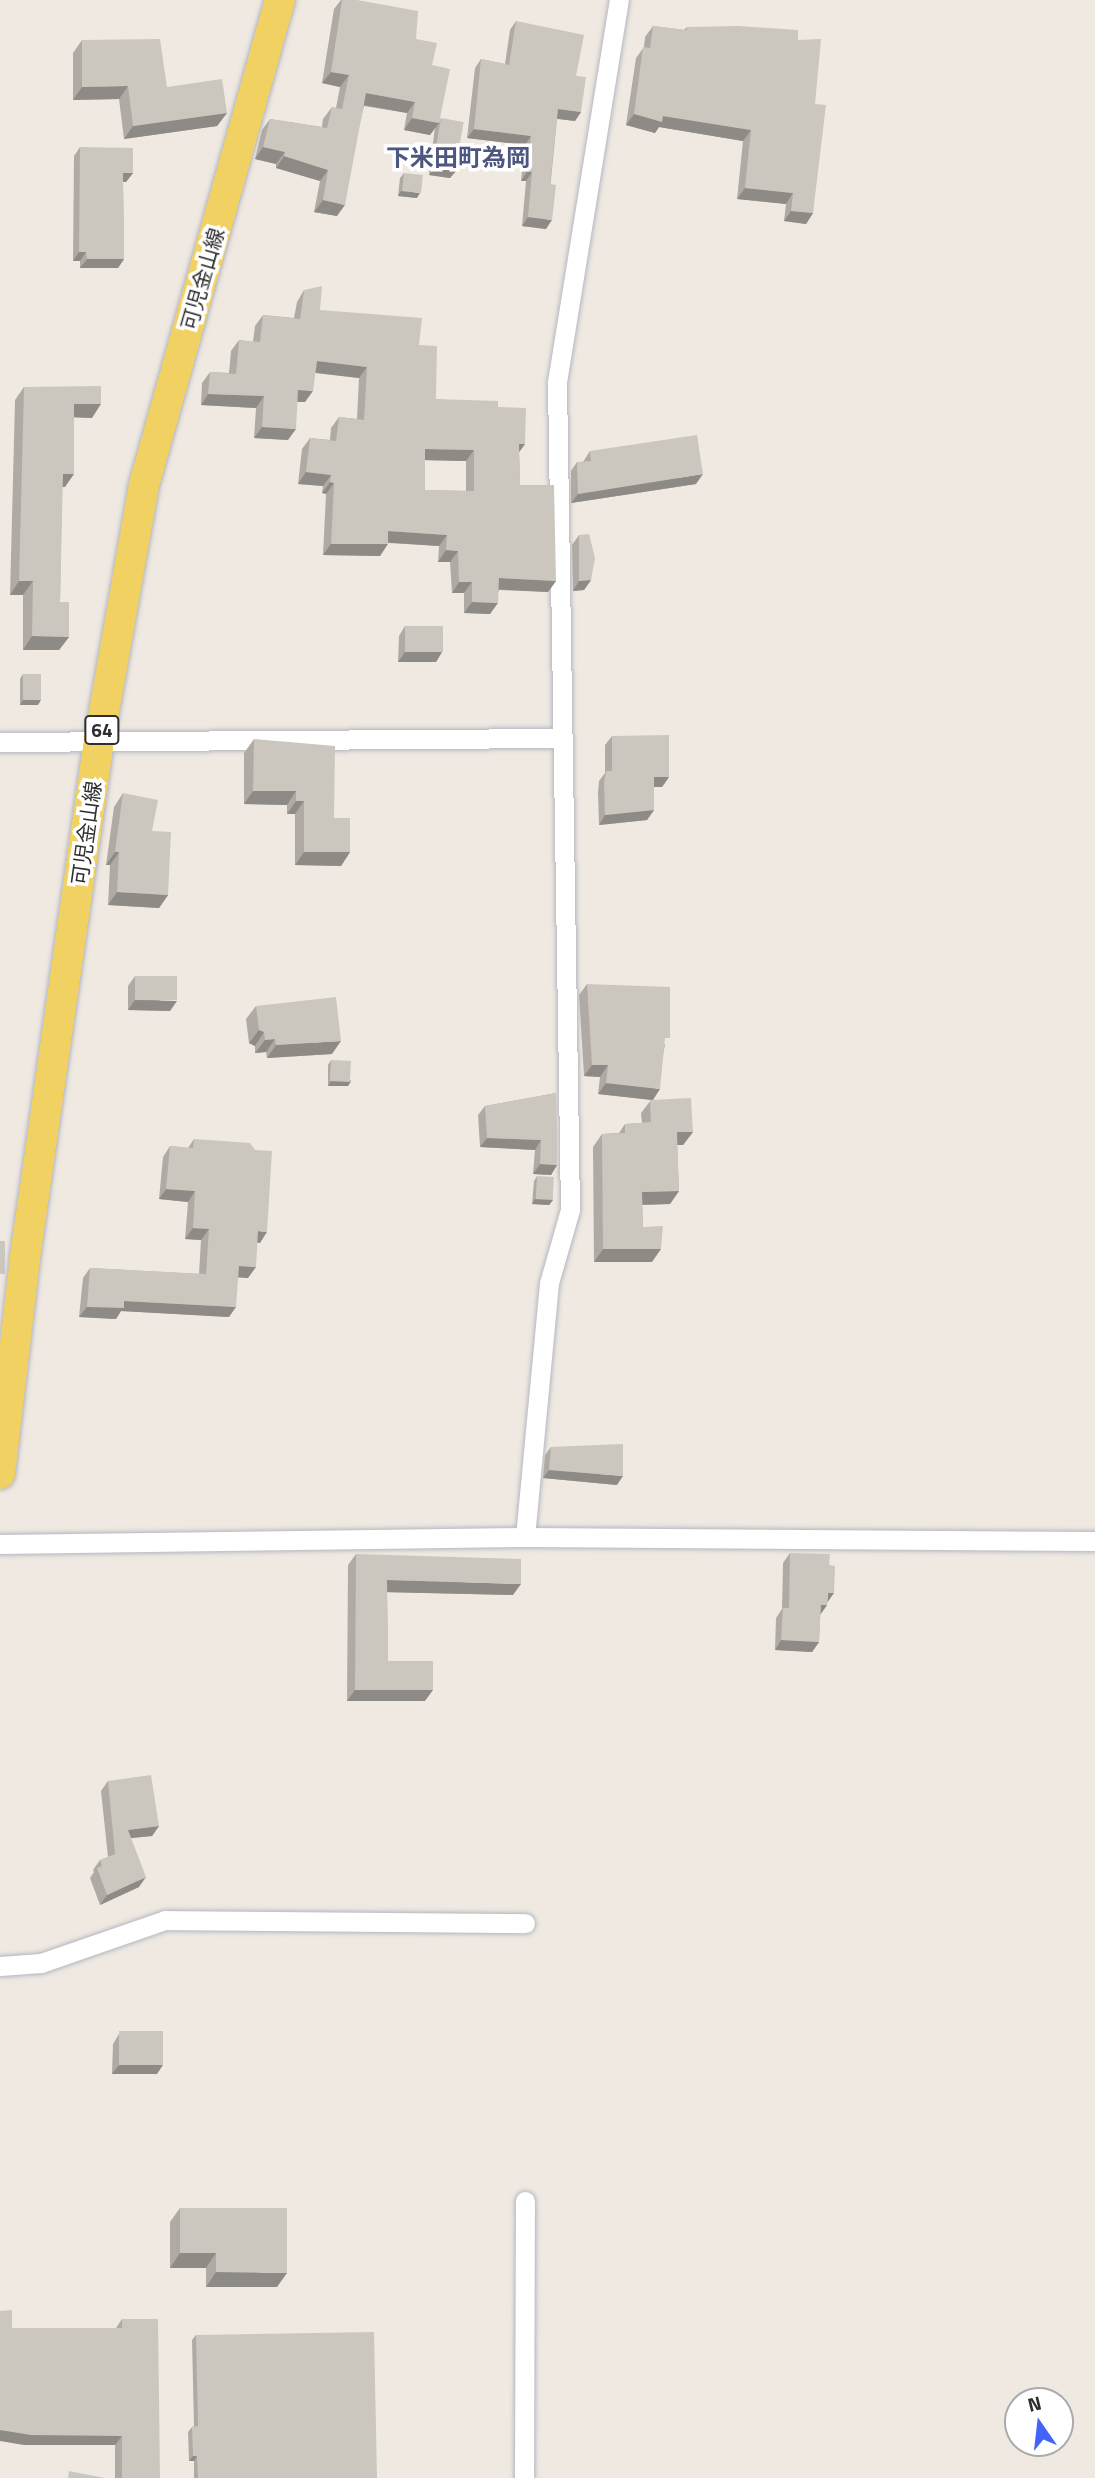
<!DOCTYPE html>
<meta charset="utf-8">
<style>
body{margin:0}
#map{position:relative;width:1095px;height:2478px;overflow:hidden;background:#efe9e1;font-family:"Titillium Web","Noto Sans JP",sans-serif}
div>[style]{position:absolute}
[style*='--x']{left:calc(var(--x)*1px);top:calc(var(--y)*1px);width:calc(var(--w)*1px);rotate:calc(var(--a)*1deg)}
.roads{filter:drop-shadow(0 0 2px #b4b7c1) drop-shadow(0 0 2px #b4b7c1)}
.minor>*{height:19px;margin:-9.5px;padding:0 9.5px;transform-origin:9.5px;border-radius:9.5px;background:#fff}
.primary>*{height:30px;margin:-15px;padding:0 15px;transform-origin:15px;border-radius:15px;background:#f2d163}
.wall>*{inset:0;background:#afaba4}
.shaded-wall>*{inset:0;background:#8e8b86}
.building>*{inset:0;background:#cbc7bf;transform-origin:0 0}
span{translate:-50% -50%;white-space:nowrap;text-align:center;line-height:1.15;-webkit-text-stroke:7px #fff;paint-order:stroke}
.shield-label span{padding:2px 5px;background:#fff;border:2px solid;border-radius:5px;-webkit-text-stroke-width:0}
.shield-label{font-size:19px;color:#2e2e2e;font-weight:700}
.street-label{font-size:21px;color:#2e2e2e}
.quarter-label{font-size:24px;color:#4d5680;font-weight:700}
.north{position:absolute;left:1004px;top:2387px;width:70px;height:70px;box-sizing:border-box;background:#fff;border:2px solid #ababab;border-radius:50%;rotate:346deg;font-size:19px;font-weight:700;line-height:28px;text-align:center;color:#2e2e2e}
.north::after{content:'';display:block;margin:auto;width:24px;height:32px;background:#4264fb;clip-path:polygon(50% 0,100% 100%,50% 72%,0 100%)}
</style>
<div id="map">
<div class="roads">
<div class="minor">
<i style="--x:0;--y:742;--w:563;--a:-0.41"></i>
<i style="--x:525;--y:1537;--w:255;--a:-84.6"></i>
<i style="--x:549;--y:1283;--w:76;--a:-74"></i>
<i style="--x:570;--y:1210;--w:828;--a:-90.9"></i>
<i style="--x:557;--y:382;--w:387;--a:-80.8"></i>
<i style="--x:0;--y:1544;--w:525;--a:-0.76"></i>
<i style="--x:525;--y:1537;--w:570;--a:0.4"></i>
<i style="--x:0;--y:1966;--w:41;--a:-4.2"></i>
<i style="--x:41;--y:1963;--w:131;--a:-19.1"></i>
<i style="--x:165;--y:1920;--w:360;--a:0.5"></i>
<i style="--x:524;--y:2478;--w:277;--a:-89.8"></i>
</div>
<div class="primary">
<i style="--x:0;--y:1474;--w:218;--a:-83.4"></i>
<i style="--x:25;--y:1257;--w:522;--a:-81.85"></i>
<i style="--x:99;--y:740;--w:259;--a:-80"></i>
<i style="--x:144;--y:485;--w:504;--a:-74.34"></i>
</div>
</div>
<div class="wall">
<i style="clip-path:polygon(341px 0,357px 0,416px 39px,432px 65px,439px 122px,441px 118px,456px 171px,450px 178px,429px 175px,435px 127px,430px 135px,404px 130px,407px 113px,364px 106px,337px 216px,314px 212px,320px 181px,276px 168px,276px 164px,255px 159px,262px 130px,270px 119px,322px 127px,323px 119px,332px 107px,336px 108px,340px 87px,322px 83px,334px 9px)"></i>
<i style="clip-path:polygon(516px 21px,576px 76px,581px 112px,575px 121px,557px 119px,546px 229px,522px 226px,526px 181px,521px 181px,525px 145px,467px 138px,475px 68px,481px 59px,505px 64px,510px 30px)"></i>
<i style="clip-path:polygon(653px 26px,684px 30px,687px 27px,798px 40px,815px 104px,813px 213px,806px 224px,784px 221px,786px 204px,737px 199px,743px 141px,659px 127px,655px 133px,626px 125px,636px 58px,644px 47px,645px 37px)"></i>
<i style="clip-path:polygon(82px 40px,167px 87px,227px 113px,217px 126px,124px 139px,119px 99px,73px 100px,73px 53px)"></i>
<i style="clip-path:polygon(80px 147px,133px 173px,126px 182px,123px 182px,124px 259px,118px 268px,80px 268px,80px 261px,73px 261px,74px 156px)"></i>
<i style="clip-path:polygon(404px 173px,417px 198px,398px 196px,400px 178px)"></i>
<i style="clip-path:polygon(evenodd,304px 290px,320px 310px,419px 345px,436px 399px,498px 407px,525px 444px,519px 452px,520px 485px,556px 581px,548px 592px,499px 590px,490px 614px,464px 613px,464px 593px,452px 593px,450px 562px,438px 562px,439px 546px,388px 543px,380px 556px,323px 555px,326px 494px,322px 493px,323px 486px,298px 484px,302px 449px,310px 438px,330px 440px,331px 428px,339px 417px,357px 419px,359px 378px,315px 373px,305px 402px,297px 402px,288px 440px,254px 438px,256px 408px,201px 405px,202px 383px,210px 372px,229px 373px,231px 351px,239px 340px,253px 342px,255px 326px,263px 315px,294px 318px,297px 302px,304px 290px,425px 460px,466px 461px,466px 491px,425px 490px,425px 460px)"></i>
<i style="clip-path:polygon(24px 387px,92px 418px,74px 417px,65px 487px,62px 487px,60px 602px,69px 637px,59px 650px,23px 650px,23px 595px,10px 595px,15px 400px)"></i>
<i style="clip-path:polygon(590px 451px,696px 484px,571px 503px,571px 471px,577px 462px,583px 462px)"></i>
<i style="clip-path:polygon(579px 535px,591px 580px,584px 590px,573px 591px,572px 545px)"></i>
<i style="clip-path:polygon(405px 626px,442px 652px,436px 662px,398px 662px,399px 636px)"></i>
<i style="clip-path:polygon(23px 674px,38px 705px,20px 705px,20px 679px)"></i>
<i style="clip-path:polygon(612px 736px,669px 777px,662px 787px,654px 787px,654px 810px,647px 820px,599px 825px,598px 793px,599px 781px,605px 773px,605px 745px)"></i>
<i style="clip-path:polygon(254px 739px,334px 818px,350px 852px,341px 866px,295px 865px,295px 814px,287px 814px,287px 805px,244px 804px,244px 753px)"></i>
<i style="clip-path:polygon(123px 793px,152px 831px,168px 895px,159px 908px,108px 905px,110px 865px,106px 865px,114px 807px)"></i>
<i style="clip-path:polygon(135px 976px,170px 1011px,128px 1010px,128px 986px)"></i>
<i style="clip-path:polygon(587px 984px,665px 1045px,653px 1100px,693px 1132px,683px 1145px,677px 1145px,679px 1191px,670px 1204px,642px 1205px,643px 1227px,652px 1262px,594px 1262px,593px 1147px,602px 1134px,619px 1133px,625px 1124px,642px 1123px,641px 1113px,651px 1100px,598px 1094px,600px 1077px,584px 1076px,579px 995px)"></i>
<i style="clip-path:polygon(256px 1006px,332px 1054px,267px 1058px,266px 1052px,255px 1053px,255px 1046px,249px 1043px,246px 1019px)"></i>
<i style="clip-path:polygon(331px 1060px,351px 1081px,348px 1086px,328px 1086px,328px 1065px)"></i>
<i style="clip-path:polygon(556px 1093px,557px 1165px,551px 1175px,533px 1174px,535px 1150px,480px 1147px,478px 1115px,485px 1106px)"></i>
<i style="clip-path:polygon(194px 1139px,260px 1243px,257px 1242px,248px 1278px,238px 1277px,229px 1317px,121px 1311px,116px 1319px,79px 1317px,83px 1278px,90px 1268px,199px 1274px,201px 1240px,185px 1239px,188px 1202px,159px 1199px,163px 1157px,170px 1146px,188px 1148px)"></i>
<i style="clip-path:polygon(537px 1176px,553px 1200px,549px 1205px,532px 1204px,534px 1181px)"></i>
<i style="clip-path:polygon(551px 1447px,617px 1485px,543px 1478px,545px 1455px)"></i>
<i style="clip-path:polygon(790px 1553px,827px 1602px,827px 1605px,820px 1615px,819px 1642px,812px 1652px,775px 1650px,776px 1618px,782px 1609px,783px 1563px)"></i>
<i style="clip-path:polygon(356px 1554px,513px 1595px,387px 1592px,388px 1661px,425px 1701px,347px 1701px,348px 1565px)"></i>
<i style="clip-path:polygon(108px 1781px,159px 1826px,152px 1836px,131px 1838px,139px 1887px,100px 1905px,90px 1878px,94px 1872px,93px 1870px,100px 1860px,108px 1857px,101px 1791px)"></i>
<i style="clip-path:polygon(119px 2034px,157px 2074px,112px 2074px,113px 2044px)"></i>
<i style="clip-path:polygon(180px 2208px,277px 2287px,206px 2287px,206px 2268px,170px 2268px,170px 2222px)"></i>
<i style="clip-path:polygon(122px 2319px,160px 2478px,115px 2478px,115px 2445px,24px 2445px,12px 2328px,116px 2328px)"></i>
<i style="clip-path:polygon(196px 2335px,377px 2478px,194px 2478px,194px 2461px,189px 2461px,188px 2432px,192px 2427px,194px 2426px,192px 2340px)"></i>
</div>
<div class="shaded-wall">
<i style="clip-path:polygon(331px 72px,349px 75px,340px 87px,322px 83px)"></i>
<i style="clip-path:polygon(128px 86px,119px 99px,73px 100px,82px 87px)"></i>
<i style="clip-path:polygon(366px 93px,415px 102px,407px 113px,358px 104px)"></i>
<i style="clip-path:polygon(558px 109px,581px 112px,575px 121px,552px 118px)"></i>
<i style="clip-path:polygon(227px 113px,217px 126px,124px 139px,133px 126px)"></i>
<i style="clip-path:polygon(634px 114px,663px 116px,751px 130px,743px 141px,659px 127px,655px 133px,626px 125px)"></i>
<i style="clip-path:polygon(412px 118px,439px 123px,430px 135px,404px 130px)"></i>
<i style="clip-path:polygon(474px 129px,531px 136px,525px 145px,467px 138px)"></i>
<i style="clip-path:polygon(263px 147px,285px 152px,276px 164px,255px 159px)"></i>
<i style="clip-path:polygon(284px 156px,328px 170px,320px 181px,276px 168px)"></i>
<i style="clip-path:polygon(434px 167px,456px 171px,450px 178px,429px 175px)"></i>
<i style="clip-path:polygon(527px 172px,532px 172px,526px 181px,521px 181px)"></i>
<i style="clip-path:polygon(123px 173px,133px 173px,126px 182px,117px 182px)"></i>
<i style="clip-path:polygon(745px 188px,793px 193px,786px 204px,737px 199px)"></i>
<i style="clip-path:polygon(401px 191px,420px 193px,417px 198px,398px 196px)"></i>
<i style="clip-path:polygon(323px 200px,345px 205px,337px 216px,314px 212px)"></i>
<i style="clip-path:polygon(791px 211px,813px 213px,806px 224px,784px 221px)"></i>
<i style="clip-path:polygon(528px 217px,552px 220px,546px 229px,522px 226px)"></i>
<i style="clip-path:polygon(79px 252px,86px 252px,80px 261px,73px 261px)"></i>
<i style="clip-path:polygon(87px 259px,124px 259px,118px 268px,80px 268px)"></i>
<i style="clip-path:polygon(317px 361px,367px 367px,359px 378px,309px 372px)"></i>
<i style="clip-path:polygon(298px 390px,313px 391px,305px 402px,290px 402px)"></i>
<i style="clip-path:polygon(208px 394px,264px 396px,256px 408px,201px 405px)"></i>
<i style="clip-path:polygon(74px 404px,101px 404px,92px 418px,65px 417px)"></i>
<i style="clip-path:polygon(262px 427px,296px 429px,288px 440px,254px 438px)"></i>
<i style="clip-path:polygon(519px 444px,525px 444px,517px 455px)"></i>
<i style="clip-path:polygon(425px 449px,474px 450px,466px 461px,417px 460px)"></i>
<i style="clip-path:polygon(306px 472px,331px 475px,323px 486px,298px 484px)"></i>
<i style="clip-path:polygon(63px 474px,74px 474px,65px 487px,53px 487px)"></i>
<i style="clip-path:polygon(703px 474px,696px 484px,571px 503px,578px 494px)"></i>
<i style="clip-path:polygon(330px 482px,334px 483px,326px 494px,322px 493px)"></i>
<i style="clip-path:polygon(388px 531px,447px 535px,439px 546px,380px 542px)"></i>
<i style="clip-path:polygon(331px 544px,388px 544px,380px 556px,323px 555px)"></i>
<i style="clip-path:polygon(446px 550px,458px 551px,450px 562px,438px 562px)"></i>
<i style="clip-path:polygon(499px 578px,556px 581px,548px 592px,491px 589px)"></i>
<i style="clip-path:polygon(591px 580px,584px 590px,573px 591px,579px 581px)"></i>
<i style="clip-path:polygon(19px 581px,33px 581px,23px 595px,10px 595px)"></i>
<i style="clip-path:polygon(459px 582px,472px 582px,464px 593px,452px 593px)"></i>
<i style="clip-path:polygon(472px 602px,498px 603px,490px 614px,464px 613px)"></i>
<i style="clip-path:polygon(32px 636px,69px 637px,59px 650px,23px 650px)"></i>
<i style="clip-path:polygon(405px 652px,442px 652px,436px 662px,398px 662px)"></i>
<i style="clip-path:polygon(23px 700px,41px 700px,38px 705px,20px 705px)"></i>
<i style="clip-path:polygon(654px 777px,669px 777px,662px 787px,647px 787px)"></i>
<i style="clip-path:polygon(253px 791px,296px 791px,287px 805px,244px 804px)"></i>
<i style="clip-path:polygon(296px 801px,304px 801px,295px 814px,287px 814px)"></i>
<i style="clip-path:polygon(654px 810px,647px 820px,599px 825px,605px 815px)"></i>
<i style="clip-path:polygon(115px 852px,119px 852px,110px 865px,106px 865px)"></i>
<i style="clip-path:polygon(304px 852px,350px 852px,341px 866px,295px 865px)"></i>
<i style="clip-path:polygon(117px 892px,168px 895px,159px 908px,108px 905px)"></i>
<i style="clip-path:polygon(135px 1000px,177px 1001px,170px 1011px,128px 1010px)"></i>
<i style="clip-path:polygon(259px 1030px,264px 1032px,255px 1046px,249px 1043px)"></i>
<i style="clip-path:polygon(275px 1039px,266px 1052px,255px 1053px,265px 1040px)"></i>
<i style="clip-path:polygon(341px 1041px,332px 1054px,267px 1058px,276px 1045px)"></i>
<i style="clip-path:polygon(592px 1065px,608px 1065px,600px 1077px,584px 1076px)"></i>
<i style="clip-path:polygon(331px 1081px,351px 1081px,348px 1086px,328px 1086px)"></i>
<i style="clip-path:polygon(606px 1083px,660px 1089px,653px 1100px,598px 1094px)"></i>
<i style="clip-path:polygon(677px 1132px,693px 1132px,683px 1145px,668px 1145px)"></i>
<i style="clip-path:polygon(487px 1138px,541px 1140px,535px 1150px,480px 1147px)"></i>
<i style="clip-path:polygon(540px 1164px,557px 1165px,551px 1175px,533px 1174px)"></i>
<i style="clip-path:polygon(166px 1189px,195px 1191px,188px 1202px,159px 1199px)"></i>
<i style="clip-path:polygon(679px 1191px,670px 1204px,633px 1205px,642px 1192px)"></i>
<i style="clip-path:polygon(535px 1199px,553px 1200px,549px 1205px,532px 1204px)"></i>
<i style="clip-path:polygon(193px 1228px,209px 1229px,201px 1240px,185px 1239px)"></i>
<i style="clip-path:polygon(258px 1231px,267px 1232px,260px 1243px,250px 1242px)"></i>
<i style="clip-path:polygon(603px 1249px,661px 1249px,652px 1262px,594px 1262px)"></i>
<i style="clip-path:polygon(239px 1266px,256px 1267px,248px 1278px,232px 1277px)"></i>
<i style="clip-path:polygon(124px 1301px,236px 1307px,229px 1317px,121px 1311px,116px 1319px,79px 1317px,87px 1307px)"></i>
<i style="clip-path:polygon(549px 1470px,623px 1476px,617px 1485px,543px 1478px)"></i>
<i style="clip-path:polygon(387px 1580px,521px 1584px,513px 1595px,379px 1592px)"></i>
<i style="clip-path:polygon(828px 1593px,834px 1593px,827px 1603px)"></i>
<i style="clip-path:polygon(821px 1605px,827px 1605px,820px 1615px)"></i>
<i style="clip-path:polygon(781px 1640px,819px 1642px,812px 1652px,775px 1650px)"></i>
<i style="clip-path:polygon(355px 1690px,433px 1690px,425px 1701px,347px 1701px)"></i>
<i style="clip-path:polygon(159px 1826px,152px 1836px,121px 1839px,128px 1830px)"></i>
<i style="clip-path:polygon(146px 1877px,139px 1887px,100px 1905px,107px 1895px)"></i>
<i style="clip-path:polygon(119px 2065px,163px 2065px,157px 2074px,112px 2074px)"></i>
<i style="clip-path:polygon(180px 2253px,216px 2253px,206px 2268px,170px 2268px)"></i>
<i style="clip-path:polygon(216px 2272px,287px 2273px,277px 2287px,206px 2287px)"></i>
<i style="clip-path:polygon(0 2430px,122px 2436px,115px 2445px,24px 2445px,0 2441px)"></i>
<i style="clip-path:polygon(193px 2456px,197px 2456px,194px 2461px,189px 2461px)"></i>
</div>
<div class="building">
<i style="clip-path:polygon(342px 0,357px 0,418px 11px,416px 39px,437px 43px,432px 65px,450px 69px,439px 123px,412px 118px,415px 102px,366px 93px,345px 205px,323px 200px,328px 170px,284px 156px,285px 152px,263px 147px,270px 119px,327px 128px,332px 107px,342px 109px,349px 75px,331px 72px)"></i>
<i style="clip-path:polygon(516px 21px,584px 35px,576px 76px,586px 77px,581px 112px,558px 109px,550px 184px,556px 185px,552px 220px,528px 217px,532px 172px,527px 172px,531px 136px,474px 129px,481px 59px,509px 65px)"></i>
<i style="clip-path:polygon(653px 26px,687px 30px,687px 27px,738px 26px,798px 30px,798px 40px,821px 39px,815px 104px,826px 105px,813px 213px,791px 211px,793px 193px,745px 188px,751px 130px,663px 116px,662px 122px,634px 114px,643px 47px,650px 48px)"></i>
<i style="clip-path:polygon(160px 39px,167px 87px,222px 79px,227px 113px,133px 126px,128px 86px,82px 87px,82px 40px)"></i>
<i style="left:441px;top:118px;width:23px;height:49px;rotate:10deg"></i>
<i style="clip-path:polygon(80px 147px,133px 148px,133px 173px,123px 173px,124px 259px,87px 259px,86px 252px,79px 252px)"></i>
<i style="left:404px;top:173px;width:19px;height:18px;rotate:6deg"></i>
<i style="clip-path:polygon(evenodd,322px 286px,320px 310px,422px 318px,419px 345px,437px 346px,436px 399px,498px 401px,498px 407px,526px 408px,525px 444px,519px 444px,520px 485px,554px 485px,556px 581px,499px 578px,498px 603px,472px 602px,472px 582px,459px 582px,458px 551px,446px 550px,447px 535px,388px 531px,388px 544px,331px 544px,334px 483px,330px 482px,331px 475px,306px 472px,310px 438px,336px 441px,339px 417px,364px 420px,367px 367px,317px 361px,313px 391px,298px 390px,296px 429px,262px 427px,264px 396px,208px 394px,210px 372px,236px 374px,239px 340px,260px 342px,263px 315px,300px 319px,304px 290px,322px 286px,425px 449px,474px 450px,474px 491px,425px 490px,425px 449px)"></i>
<i style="clip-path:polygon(101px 386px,101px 404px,74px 404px,74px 474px,63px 474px,60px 602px,69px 602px,69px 637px,32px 636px,33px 581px,19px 581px,24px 387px)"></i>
<i style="clip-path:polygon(697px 435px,703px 474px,578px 494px,577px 462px,591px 461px,590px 451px)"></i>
<i style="clip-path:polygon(589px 534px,595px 558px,591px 580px,579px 581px,579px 535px)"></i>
<i style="left:405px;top:626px;width:38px;height:26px"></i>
<i style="left:23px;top:674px;width:18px;height:26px"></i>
<i style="clip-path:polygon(669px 735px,669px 777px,654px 777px,654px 810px,605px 815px,604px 783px,606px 771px,612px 771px,612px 736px)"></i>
<i style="clip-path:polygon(254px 739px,335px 746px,334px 818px,350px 818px,350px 852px,304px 852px,304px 801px,296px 801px,296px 791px,253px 791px)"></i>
<i style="clip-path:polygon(123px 793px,158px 800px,152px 831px,171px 832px,168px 895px,117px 892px,119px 852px,115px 852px)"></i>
<i style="left:135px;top:976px;width:42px;height:24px"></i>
<i style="clip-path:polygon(587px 984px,670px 987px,670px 1038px,665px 1038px,660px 1089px,606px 1083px,608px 1065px,592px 1065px)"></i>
<i style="clip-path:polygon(336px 997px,341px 1041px,276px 1045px,275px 1039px,265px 1040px,264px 1032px,259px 1030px,256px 1006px)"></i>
<i style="left:331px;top:1060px;width:20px;height:21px;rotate:3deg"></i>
<i style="clip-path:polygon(556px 1093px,557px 1165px,540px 1164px,541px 1140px,487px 1138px,485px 1106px)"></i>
<i style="clip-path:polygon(691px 1098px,693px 1132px,677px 1132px,679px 1191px,642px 1192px,643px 1227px,663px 1226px,661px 1249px,603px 1249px,602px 1134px,625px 1133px,625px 1124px,651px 1122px,650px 1100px)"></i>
<i style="clip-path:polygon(194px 1139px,250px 1143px,255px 1150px,272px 1151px,267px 1232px,258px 1231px,256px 1267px,239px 1266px,236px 1307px,124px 1301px,124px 1308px,87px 1307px,90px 1268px,206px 1274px,209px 1229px,193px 1228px,195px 1191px,166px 1189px,170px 1146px,193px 1148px)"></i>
<i style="left:537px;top:1176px;width:17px;height:23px;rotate:3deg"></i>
<i style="left:0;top:1241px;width:5px;height:33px"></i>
<i style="clip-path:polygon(623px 1444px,623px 1476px,549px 1470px,551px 1447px)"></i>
<i style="clip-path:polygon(790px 1553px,830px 1554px,829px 1565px,835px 1566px,834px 1593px,828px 1593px,827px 1605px,821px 1605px,819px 1642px,781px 1640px,783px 1608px,789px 1608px)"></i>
<i style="clip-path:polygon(356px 1554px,521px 1559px,521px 1584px,387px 1580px,388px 1661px,433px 1661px,433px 1690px,355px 1690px)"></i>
<i style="clip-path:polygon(151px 1775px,159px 1826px,128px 1830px,146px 1877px,107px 1895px,97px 1868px,102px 1866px,100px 1860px,115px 1854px,108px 1781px)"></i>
<i style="left:163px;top:2031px;width:34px;height:44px;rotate:90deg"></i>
<i style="clip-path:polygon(180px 2208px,287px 2208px,287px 2273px,216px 2272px,216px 2253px,180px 2253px)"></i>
<i style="clip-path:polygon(12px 2310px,12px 2328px,122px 2328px,122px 2319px,158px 2319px,160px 2478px,122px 2478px,122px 2436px,31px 2435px,0 2430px,0 2311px)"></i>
<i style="clip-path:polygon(374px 2332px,377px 2478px,198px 2478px,197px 2456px,193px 2456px,192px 2427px,198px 2426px,196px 2335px)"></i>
<i style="clip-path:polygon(69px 2471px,105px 2478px,68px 2478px)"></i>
</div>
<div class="shield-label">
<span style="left:102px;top:730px">64</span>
</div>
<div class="street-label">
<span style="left:202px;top:279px;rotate:-74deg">可児金山線</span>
<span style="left:86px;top:833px;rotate:-82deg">可児金山線</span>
</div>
<div class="quarter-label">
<span style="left:458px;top:158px">下米田町為岡</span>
</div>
<div class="north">N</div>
</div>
